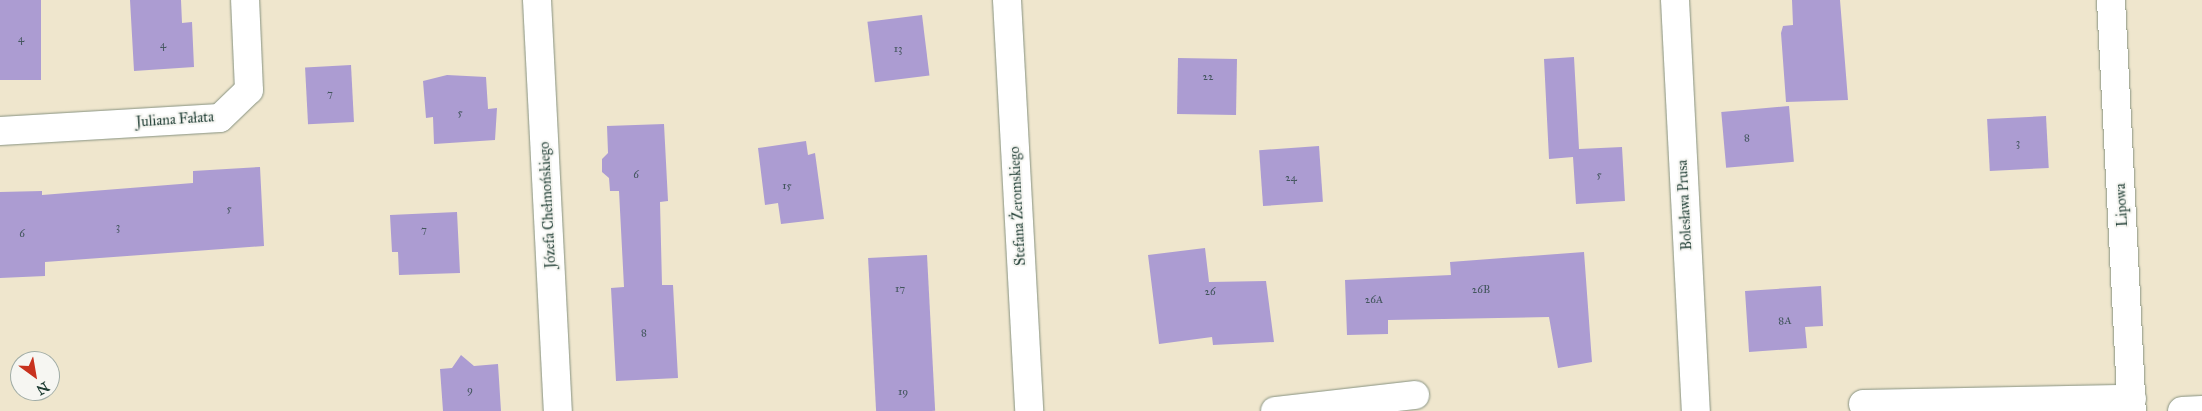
<!DOCTYPE html>
<meta charset="utf-8">
<style>
body{margin:0}
#map{position:relative;width:2202px;height:411px;overflow:hidden;background:#efe6cd;font-family:"IM FELL Great Primer",serif}
div>[style]{position:absolute}
[style*='--x']{left:calc(var(--x)*1px);top:calc(var(--y)*1px);width:calc(var(--w)*1px);rotate:calc(var(--a)*1deg)}
.building>*{inset:0;background:#ac9cd2;transform-origin:0 0}
.roads{filter:drop-shadow(0 0 1px #879280) drop-shadow(0 0 1px #879280)}
.minor>*{height:28px;margin:-14px;padding:0 14px;transform-origin:14px;border-radius:14px;background:#fff}
span{translate:-50% -50%;white-space:nowrap;text-align:center;line-height:1.15;-webkit-text-stroke:4px #f6f6f2;paint-order:stroke}
.number-label{font-size:11px;color:#42555c}
.number-label span{-webkit-text-stroke-width:0}
.street-label{font-size:14px;color:#1f3d34}
.north{position:absolute;left:10px;top:351px;width:50px;height:50px;box-sizing:border-box;background:#f6f6f2;border:1px solid #a0aca6;border-radius:50%;rotate:148deg;font-size:14px;font-weight:700;line-height:20px;text-align:center;color:#1f3d34}
.north::after{content:'';display:block;margin:auto;width:18px;height:22px;background:#c8321e;clip-path:polygon(50% 0,100% 100%,50% 72%,0 100%)}
</style>
<div id="map">
<div class="building">
<i style="left:0;top:0;width:41px;height:80px"></i>
<i style="clip-path:polygon(130px 0,181px 0,182px 23px,192px 22px,194px 67px,134px 71px)"></i>
<i style="clip-path:polygon(1792px 0,1840px 0,1848px 100px,1786px 102px,1781px 33px,1783px 26px,1793px 25px)"></i>
<i style="left:922px;top:15px;width:61px;height:55px;rotate:83deg"></i>
<i style="clip-path:polygon(1574px 57px,1579px 149px,1622px 147px,1625px 201px,1576px 204px,1573px 157px,1549px 159px,1544px 59px)"></i>
<i style="left:1237px;top:59px;width:56px;height:59px;rotate:91deg"></i>
<i style="left:351px;top:65px;width:57px;height:46px;rotate:87deg"></i>
<i style="clip-path:polygon(447px 75px,486px 77px,488px 109px,497px 108px,495px 140px,434px 144px,433px 117px,426px 118px,423px 81px)"></i>
<i style="left:1789px;top:106px;width:56px;height:68px;rotate:85deg"></i>
<i style="left:2046px;top:116px;width:52px;height:59px;rotate:87deg"></i>
<i style="clip-path:polygon(664px 124px,668px 201px,660px 202px,662px 285px,673px 285px,678px 378px,616px 381px,611px 288px,624px 287px,619px 191px,610px 191px,609px 178px,602px 172px,602px 159px,608px 153px,607px 126px)"></i>
<i style="clip-path:polygon(806px 141px,808px 155px,815px 153px,824px 219px,781px 224px,778px 203px,765px 205px,758px 148px)"></i>
<i style="left:1319px;top:146px;width:56px;height:60px;rotate:86deg"></i>
<i style="clip-path:polygon(260px 167px,264px 246px,45px 262px,45px 276px,0 278px,0 192px,42px 191px,42px 195px,193px 183px,193px 171px)"></i>
<i style="clip-path:polygon(457px 212px,460px 273px,399px 275px,398px 252px,392px 252px,390px 215px)"></i>
<i style="clip-path:polygon(1205px 248px,1209px 282px,1266px 281px,1274px 342px,1213px 345px,1212px 337px,1159px 344px,1148px 255px)"></i>
<i style="clip-path:polygon(1584px 252px,1592px 362px,1558px 368px,1549px 317px,1388px 320px,1388px 334px,1347px 335px,1345px 280px,1451px 275px,1450px 262px)"></i>
<i style="left:927px;top:255px;width:156px;height:59px;rotate:87deg"></i>
<i style="clip-path:polygon(1821px 286px,1823px 326px,1805px 327px,1807px 348px,1749px 352px,1745px 291px)"></i>
<i style="clip-path:polygon(461px 355px,474px 366px,498px 364px,501px 411px,443px 411px,440px 369px,452px 368px)"></i>
</div>
<div class="roads">
<div class="minor">
<i style="--x:537;--y:0;--w:412;--a:87.1"></i>
<i style="--x:1007;--y:0;--w:412;--a:86.9"></i>
<i style="--x:1675;--y:0;--w:412;--a:87.1"></i>
<i style="--x:2111;--y:0;--w:412;--a:87.1"></i>
<i style="--x:0;--y:131;--w:220;--a:-3.4"></i>
<i style="--x:220;--y:118;--w:40;--a:-44"></i>
<i style="--x:249;--y:90;--w:90;--a:-92.5"></i>
<i style="--x:1863;--y:404;--w:269;--a:-1.1"></i>
<i style="--x:1275;--y:411;--w:141;--a:-6.5"></i>
<i style="--x:2182;--y:411;--w:20;--a:-3"></i>
</div>
</div>
<div class="number-label">
<span style="left:21px;top:39px">4</span>
<span style="left:163px;top:45px">4</span>
<span style="left:898px;top:49px">13</span>
<span style="left:1208px;top:77px">22</span>
<span style="left:330px;top:94px">7</span>
<span style="left:460px;top:113px">5</span>
<span style="left:1747px;top:138px">8</span>
<span style="left:2018px;top:143px">3</span>
<span style="left:636px;top:175px">6</span>
<span style="left:1599px;top:175px">5</span>
<span style="left:1291px;top:178px">24</span>
<span style="left:787px;top:186px">15</span>
<span style="left:229px;top:209px">5</span>
<span style="left:118px;top:227px">3</span>
<span style="left:424px;top:230px">7</span>
<span style="left:22px;top:234px">6</span>
<span style="left:900px;top:289px">17</span>
<span style="left:1481px;top:290px">26B</span>
<span style="left:1210px;top:292px">26</span>
<span style="left:1374px;top:300px">26A</span>
<span style="left:1785px;top:321px">8A</span>
<span style="left:644px;top:333px">8</span>
<span style="left:470px;top:390px">9</span>
<span style="left:903px;top:392px">19</span>
</div>
<div class="street-label">
<span style="left:175px;top:120px;rotate:-4deg">Juliana Fałata</span>
<span style="left:548px;top:205px;rotate:-93deg">Józefa Chełmońskiego</span>
<span style="left:1685px;top:205px;rotate:-93deg">Bolesława Prusa</span>
<span style="left:2122px;top:205px;rotate:-93deg">Lipowa</span>
<span style="left:1018px;top:206px;rotate:-93deg">Stefana Żeromskiego</span>
</div>
<div class="north">N</div>
</div>
